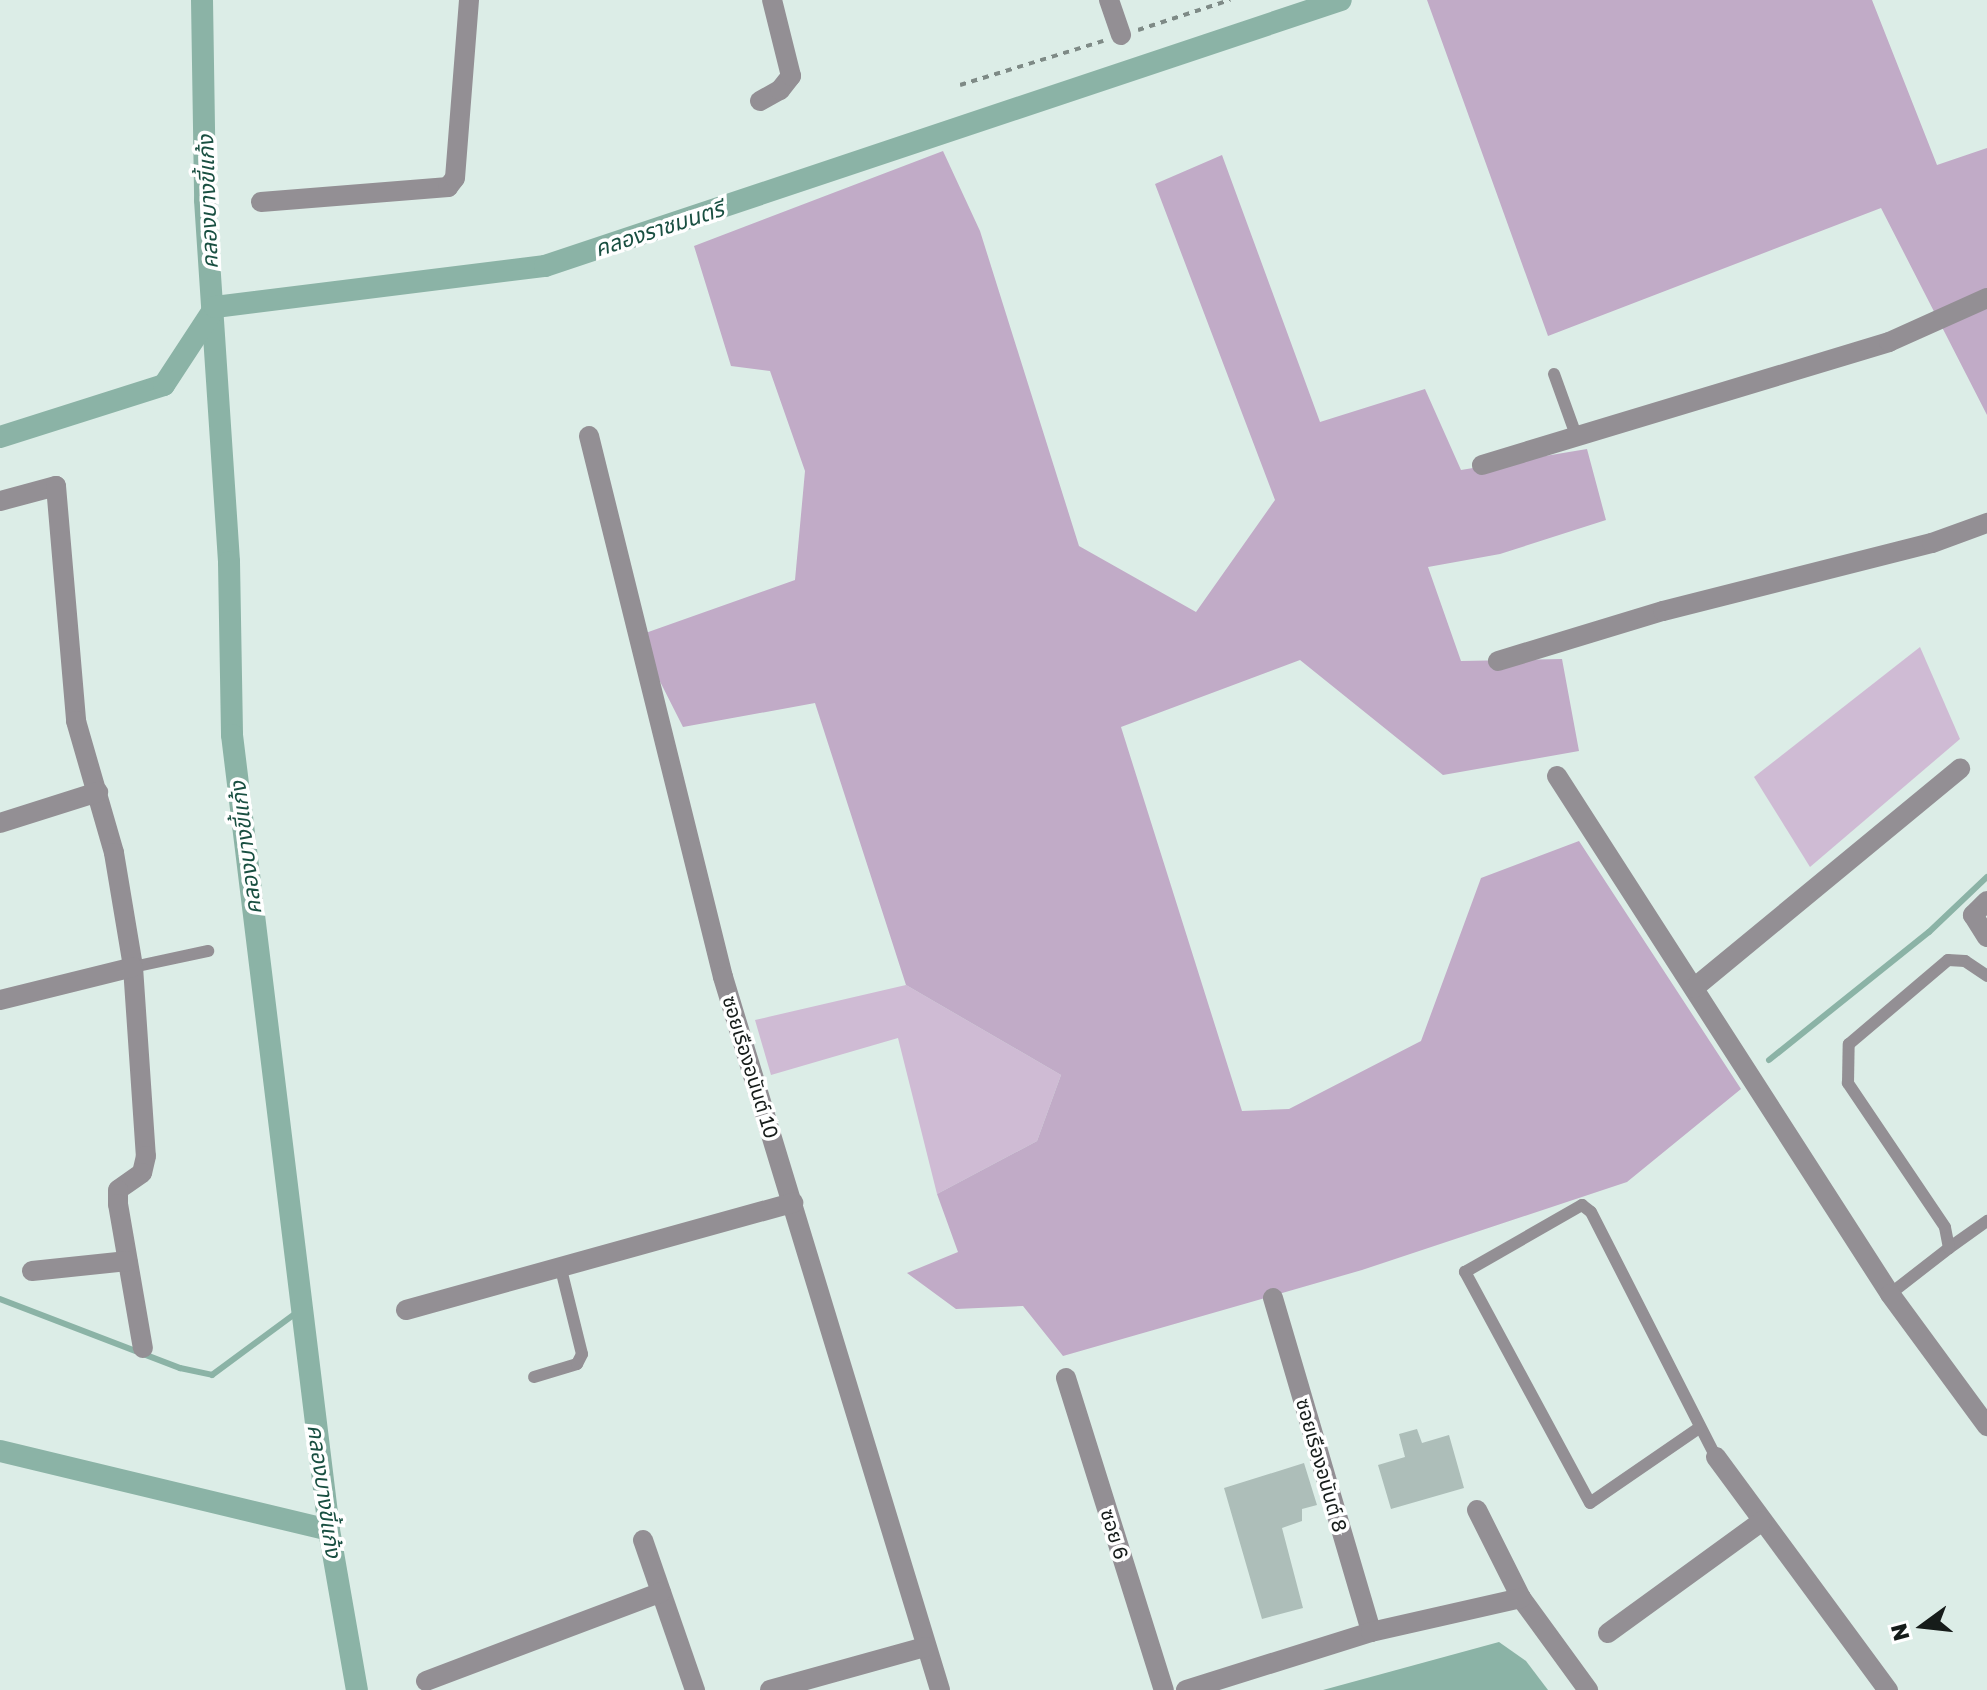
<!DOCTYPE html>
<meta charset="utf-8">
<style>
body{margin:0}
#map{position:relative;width:1987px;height:1690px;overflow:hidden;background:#dcede7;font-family:"Golos Text","Noto Sans Thai",sans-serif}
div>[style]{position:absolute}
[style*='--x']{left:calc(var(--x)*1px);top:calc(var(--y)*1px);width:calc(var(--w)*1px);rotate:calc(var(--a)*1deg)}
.green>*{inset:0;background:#cfbbd4}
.forest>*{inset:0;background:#c1abc7}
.water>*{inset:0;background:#8bb3a6}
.stream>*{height:6px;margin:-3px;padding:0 3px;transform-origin:3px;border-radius:3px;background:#8bb3a6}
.canal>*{height:22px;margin:-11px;padding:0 11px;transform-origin:11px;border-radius:11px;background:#8bb3a6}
.building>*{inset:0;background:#adbeb9}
.path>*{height:4px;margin-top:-2px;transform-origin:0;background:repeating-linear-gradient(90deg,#7e8a86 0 6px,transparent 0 12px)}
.service>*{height:12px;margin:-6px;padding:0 6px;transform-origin:6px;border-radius:6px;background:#938f94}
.minor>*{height:20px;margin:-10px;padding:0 10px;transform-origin:10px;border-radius:10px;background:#938f94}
span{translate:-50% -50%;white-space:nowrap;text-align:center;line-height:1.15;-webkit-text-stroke:7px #fff;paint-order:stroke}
.street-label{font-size:20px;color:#161c1a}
.water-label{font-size:22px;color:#194f41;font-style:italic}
.north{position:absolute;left:1883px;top:1586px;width:80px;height:80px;-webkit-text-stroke:6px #fff;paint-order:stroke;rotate:255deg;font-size:22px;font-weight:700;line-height:32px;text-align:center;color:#161c1a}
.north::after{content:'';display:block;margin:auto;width:28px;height:36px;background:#161c1a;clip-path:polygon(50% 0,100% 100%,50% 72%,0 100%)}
</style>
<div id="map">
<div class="green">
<i style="clip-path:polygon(1920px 647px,1960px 739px,1810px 867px,1754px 777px)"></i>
<i style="clip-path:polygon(906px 985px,1061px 1075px,1037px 1141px,937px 1194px,898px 1038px,771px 1075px,755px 1020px)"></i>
</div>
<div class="forest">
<i style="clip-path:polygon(1427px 0,1872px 0,1937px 165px,1987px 148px,1987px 415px,1881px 208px,1548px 336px)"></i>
<i style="clip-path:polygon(943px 151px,980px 231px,1079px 546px,1196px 612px,1275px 500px,1155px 184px,1222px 155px,1320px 422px,1425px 389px,1461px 470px,1587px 449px,1606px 520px,1500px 554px,1428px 567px,1461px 661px,1562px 659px,1579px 751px,1443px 775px,1300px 660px,1121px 727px,1242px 1111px,1289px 1109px,1421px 1041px,1481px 878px,1579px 841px,1741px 1089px,1627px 1182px,1362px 1270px,1063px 1356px,1023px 1306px,956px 1309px,907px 1273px,958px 1252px,937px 1194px,1037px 1141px,1061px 1075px,906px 985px,815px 703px,683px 727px,637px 636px,795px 580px,805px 471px,770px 371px,731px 366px,694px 246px)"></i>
</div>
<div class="water">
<i style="clip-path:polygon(1499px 1642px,1526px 1661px,1548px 1690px,1323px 1690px)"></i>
</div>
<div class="stream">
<i style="--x:1769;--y:1060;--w:205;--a:-38.7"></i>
<i style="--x:1929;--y:932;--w:80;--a:-43.5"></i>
<i style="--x:0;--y:1299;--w:193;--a:21"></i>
<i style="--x:180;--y:1368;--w:33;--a:12"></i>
<i style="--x:212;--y:1375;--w:113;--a:-36.4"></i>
</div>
<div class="canal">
<i style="--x:202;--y:0;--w:200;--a:89.1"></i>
<i style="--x:205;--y:200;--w:363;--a:86.2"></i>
<i style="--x:229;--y:562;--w:173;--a:89"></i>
<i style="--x:232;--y:735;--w:801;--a:83.04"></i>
<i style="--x:329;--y:1530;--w:162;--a:80.1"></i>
<i style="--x:0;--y:437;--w:172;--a:-17.6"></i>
<i style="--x:164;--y:385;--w:93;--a:-56.8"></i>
<i style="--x:215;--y:307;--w:333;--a:-7.1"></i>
<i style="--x:545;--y:266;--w:839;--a:-18.48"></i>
<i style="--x:0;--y:1451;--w:338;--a:13.5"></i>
</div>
<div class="building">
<i style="clip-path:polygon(1417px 1429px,1422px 1443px,1449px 1435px,1464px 1488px,1391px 1509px,1378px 1465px,1405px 1457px,1399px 1434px)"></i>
<i style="clip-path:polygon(1304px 1463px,1317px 1505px,1302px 1509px,1302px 1521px,1282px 1528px,1303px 1608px,1262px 1619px,1224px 1488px)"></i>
</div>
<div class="path">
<i style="--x:1138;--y:30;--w:97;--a:-18.1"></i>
<i style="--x:960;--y:85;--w:150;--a:-17.1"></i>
</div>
<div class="service">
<i style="--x:1554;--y:374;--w:65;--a:70.2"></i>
<i style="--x:133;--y:967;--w:77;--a:-12"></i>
<i style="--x:1949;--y:1248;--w:47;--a:-35.4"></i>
<i style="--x:1890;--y:1294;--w:75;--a:-37.9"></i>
<i style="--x:1949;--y:1248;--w:21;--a:-101"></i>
<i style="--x:1945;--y:1227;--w:174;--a:-124"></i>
<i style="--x:1848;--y:1083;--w:39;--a:-89"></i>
<i style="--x:1849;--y:1044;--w:130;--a:-40.3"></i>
<i style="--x:1948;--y:960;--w:17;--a:3"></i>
<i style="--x:1965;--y:961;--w:27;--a:34"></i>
<i style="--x:534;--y:1377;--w:45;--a:-16.8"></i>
<i style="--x:577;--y:1364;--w:11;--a:-63"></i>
<i style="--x:582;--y:1354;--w:92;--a:-103.9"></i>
<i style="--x:1699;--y:1428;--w:132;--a:145.5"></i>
<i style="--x:1590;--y:1503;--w:263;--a:-118.4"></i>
<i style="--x:1465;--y:1272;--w:135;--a:-29.8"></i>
<i style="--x:1582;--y:1205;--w:11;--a:38"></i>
<i style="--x:1591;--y:1212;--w:275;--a:63"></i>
</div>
<div class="minor">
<i style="--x:1109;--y:0;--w:37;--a:71"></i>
<i style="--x:760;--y:101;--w:23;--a:-29"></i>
<i style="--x:780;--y:90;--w:18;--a:-52"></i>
<i style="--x:791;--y:76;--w:78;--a:-104"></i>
<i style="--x:261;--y:202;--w:188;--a:-4.6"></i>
<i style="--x:448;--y:187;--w:11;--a:-52"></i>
<i style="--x:455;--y:178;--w:179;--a:-85.5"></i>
<i style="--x:589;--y:436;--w:557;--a:76.09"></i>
<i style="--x:723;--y:977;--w:745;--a:73.07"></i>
<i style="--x:1482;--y:465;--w:425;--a:-16.8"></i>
<i style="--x:1889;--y:342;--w:107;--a:-24.2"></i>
<i style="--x:0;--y:501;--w:58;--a:-15"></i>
<i style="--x:56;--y:486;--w:236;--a:85.1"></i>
<i style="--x:76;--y:721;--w:137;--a:73.9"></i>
<i style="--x:114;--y:853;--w:116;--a:80.5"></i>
<i style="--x:133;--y:967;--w:189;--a:86.1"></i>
<i style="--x:146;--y:1156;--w:17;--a:103"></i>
<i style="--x:142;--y:1173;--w:29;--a:145"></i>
<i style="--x:118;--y:1190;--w:14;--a:90"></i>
<i style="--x:118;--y:1204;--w:146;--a:80.2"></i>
<i style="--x:1498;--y:661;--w:172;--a:-16.9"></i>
<i style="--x:1663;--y:611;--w:277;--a:-14.2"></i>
<i style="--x:1932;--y:543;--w:59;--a:-20"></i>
<i style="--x:1557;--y:776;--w:616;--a:57.26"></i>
<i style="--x:1890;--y:1294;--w:164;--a:53.7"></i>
<i style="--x:0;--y:823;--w:103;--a:-17.6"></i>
<i style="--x:1987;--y:901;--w:20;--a:135"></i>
<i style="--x:1973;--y:915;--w:26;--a:58"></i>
<i style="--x:1694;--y:988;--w:345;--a:-39.5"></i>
<i style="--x:0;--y:1000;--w:137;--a:-13.9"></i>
<i style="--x:32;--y:1271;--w:96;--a:-6"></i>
<i style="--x:1273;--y:1298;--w:348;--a:73.6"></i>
<i style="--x:406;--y:1310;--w:402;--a:-15.5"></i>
<i style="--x:1066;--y:1378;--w:327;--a:72.6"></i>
<i style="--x:1716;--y:1457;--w:290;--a:53.6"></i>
<i style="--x:1477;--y:1510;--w:98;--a:63.4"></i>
<i style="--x:1521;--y:1598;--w:114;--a:53.9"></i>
<i style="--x:643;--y:1540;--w:159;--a:70.9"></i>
<i style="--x:1608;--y:1633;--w:190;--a:-36"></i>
<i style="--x:426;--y:1681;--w:251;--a:-20.7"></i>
<i style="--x:770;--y:1690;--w:161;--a:-15.5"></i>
<i style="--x:1186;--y:1690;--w:194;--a:-17.4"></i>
<i style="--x:1371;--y:1632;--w:154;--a:-12.8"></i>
</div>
<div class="street-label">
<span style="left:751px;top:1067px;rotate:73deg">ซอยเรืองอนันต์ 10</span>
<span style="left:1322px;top:1465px;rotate:74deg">ซอยเรืองอนันต์ 8</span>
<span style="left:1115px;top:1534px;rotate:73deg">ซอย 6</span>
</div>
<div class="water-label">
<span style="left:207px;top:202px;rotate:-92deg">คลองบางขี้แก้ง</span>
<span style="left:659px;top:228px;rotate:-18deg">คลองราชมนตรี</span>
<span style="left:245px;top:848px;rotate:-97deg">คลองบางขี้แก้ง</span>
<span style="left:325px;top:1491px;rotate:82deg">คลองบางขี้แก้ง</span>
</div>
<div class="north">N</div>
</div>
